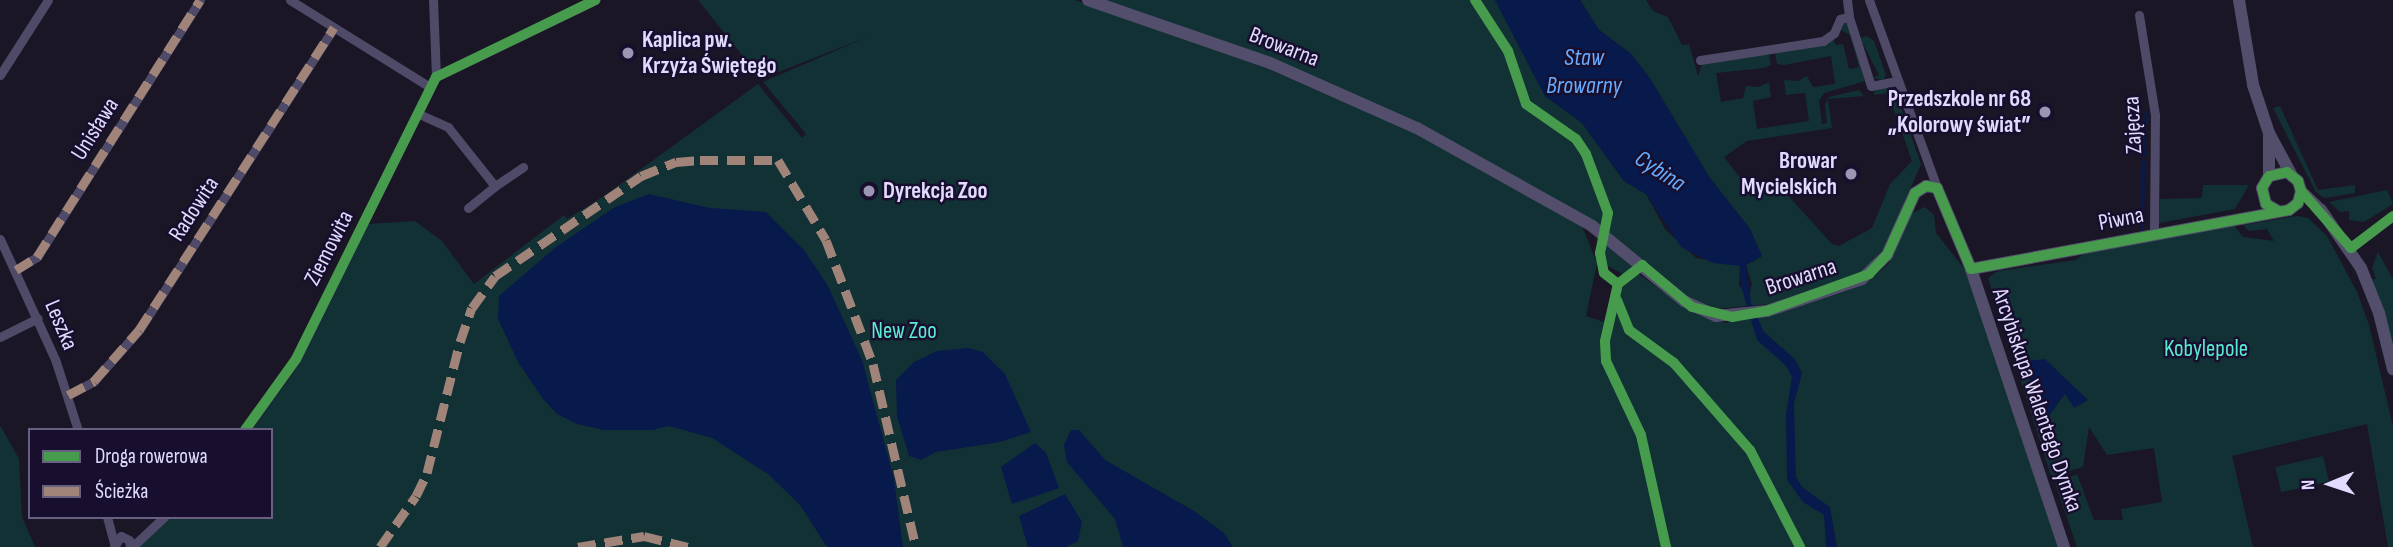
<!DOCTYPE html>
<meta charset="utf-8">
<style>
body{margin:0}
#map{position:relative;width:2393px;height:547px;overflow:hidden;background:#1a1626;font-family:"Sofia Sans Condensed",sans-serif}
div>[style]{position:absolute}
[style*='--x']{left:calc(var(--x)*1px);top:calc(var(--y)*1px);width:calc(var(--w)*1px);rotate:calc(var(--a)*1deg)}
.green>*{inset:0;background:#123135;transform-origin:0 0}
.water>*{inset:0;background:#081a4b}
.stream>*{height:2.5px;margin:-1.25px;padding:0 1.25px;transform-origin:1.25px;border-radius:1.25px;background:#081a4b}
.street>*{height:9px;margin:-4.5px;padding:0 4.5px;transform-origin:4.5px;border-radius:4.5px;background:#4e4a67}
.secondary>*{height:12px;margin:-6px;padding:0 6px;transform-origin:6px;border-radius:6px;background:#524e6c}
.quiet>*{height:9px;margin-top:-4.5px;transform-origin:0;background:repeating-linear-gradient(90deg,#a18479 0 18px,transparent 0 27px)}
.cycleway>*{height:10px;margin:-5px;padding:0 5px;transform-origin:5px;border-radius:5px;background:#469c4c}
.dots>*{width:19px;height:19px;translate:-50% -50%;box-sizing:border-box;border:4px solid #170f2d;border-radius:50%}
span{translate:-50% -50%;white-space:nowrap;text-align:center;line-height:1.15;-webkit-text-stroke:5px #170f2d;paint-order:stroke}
.poi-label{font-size:23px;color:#e2daff;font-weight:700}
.left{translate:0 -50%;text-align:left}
.right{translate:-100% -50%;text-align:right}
.street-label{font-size:23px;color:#e2daff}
.park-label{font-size:23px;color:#5bebd3}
.water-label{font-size:24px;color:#68acff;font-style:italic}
.legend{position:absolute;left:28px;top:428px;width:245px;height:91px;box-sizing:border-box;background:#170f2d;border:2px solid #686081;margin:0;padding:9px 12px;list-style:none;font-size:21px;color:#e2daff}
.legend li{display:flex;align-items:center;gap:14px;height:35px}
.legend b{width:35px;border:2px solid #686081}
.north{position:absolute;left:2295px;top:449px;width:70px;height:70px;-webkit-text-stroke:5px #170f2d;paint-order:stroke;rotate:268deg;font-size:19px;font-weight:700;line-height:28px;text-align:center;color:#e2daff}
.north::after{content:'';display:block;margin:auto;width:24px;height:32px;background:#e2daff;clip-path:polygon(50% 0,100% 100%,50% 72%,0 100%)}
</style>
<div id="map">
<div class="green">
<i style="clip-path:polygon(698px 0,1075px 0,1240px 57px,1414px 132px,1582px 226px,1597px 263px,1586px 316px,1604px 322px,1613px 291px,1619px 292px,1637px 273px,1690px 311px,1725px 323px,1773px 314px,1869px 281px,1889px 263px,1912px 213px,1925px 207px,1934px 215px,1936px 233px,1966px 271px,2060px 547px,139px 547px,168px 517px,271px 517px,271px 430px,252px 430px,294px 372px,368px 224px,415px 221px,442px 241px,474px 284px,564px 215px,567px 219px,604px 196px,758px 84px,802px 138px,806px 134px,763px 82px,867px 37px,761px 79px)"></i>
<i style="clip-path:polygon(1100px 0,1495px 0,1545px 96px,1582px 123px,1624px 181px,1646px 194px,1665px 229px,1696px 258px,1740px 265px,1739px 286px,1749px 296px,1752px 284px,1746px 265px,1762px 256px,1750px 229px,1710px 178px,1649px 77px,1630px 53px,1599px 30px,1580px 0,1646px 0,1653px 11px,1668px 17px,1682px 45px,1689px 44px,1698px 76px,1702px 64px,1769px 53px,1771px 65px,1764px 68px,1716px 73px,1721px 102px,1743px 98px,1746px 86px,1759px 87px,1769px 82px,1771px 97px,1753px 101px,1757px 129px,1809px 121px,1805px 93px,1786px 95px,1784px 80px,1798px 81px,1807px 76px,1813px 87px,1835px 84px,1831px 56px,1784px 65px,1777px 64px,1775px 52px,1834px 40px,1836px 45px,1843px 44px,1849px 69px,1859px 67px,1850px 35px,1839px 29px,1840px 24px,1847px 23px,1865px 81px,1824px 93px,1819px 101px,1822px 124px,1827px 123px,1825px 105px,1829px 97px,1859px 90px,1864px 96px,1828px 99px,1832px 128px,1747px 141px,1724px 157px,1749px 189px,1782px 189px,1832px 244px,1839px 246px,1872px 228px,1890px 184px,1912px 161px,1888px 93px,1874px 95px,1874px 91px,1889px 87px,1895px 91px,1921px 164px,1885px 247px,1864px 271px,1770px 304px,1714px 309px,1684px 294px,1601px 227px,1418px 124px)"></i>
<i style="clip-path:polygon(1867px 36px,1874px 41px,1886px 75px,1883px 80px,1873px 78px,1879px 75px,1860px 38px)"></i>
<i style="clip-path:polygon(2280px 106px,2318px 190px,2355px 185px,2355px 193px,2324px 198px,2316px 192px,2273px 108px)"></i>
<i style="clip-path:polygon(2203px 185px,2249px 185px,2235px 209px,2159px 223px,2160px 199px,2202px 198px)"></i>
<i style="clip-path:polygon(2387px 190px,2393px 204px,2364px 222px,2349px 220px,2349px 211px,2340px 212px,2329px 202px)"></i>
<i style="clip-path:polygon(2297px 216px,2308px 218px,2327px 236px,2357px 292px,2369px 325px,2393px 426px,2393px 547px,2388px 547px,2367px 424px,2232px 456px,2253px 547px,2077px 547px,2055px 483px,2077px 474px,2094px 520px,2123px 520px,2121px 509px,2162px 502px,2154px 448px,2107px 455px,2089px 427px,2083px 467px,2051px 476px,1988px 278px,1998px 271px,2076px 260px,2087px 252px,2234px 225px,2243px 237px,2274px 241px,2267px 229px,2249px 231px,2243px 225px)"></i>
<i style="clip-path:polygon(1605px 240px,1634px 267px,1631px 272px,1623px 274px,1608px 266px,1603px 253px)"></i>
<i style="clip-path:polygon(2378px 252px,2393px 279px,2393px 346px,2372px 279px,2376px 279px,2372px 268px)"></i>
<i style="clip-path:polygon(0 425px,19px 459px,22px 517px,35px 547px,0 547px)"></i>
<i style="left:2323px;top:456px;width:26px;height:49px;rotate:77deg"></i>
</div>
<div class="water">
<i style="clip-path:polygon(1495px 0,1580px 0,1599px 30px,1630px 53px,1649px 77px,1710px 178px,1750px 229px,1762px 256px,1746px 265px,1751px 303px,1764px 332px,1795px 359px,1802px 373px,1794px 404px,1796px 477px,1802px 487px,1830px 507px,1837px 547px,1826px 547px,1824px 515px,1803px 502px,1787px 480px,1786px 414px,1792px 377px,1786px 366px,1757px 340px,1741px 286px,1740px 266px,1713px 263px,1681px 247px,1646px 194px,1624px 181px,1582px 123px,1545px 96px)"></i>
<i style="clip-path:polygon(649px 194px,710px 208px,766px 212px,804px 250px,827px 284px,862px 360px,894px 479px,903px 547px,827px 547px,800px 505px,768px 474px,712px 438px,669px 426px,652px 430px,604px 430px,577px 424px,557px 414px,543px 399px,518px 362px,498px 319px,499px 296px,556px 247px,615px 207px)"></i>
<i style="clip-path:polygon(968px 348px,983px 352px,1005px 374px,1031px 432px,1000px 442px,936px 452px,921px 460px,909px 456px,897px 416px,896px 380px,914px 362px,937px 351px)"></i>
<i style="clip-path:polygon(2045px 359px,2088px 400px,2074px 408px,2065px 394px,2049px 416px,2050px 437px,2044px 409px,2024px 367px,2028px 361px)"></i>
<i style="clip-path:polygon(1071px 430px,1079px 430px,1105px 460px,1194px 511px,1224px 533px,1233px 547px,1123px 547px,1115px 519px,1067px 462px,1064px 445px)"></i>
<i style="clip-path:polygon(1035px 443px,1046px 453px,1059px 488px,1012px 504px,1001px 467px)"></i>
<i style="clip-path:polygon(1065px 494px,1082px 522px,1078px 541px,1066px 547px,1028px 547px,1019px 516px)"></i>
</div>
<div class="stream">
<i style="--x:2145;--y:125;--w:13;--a:-86"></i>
<i style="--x:2143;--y:156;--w:26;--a:-88"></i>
<i style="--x:2142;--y:229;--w:67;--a:-89.1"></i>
</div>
<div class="street">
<i style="--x:290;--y:0;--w:165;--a:31.9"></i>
<i style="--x:1847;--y:0;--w:17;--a:83"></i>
<i style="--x:1869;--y:0;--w:200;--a:70.1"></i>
<i style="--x:2139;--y:15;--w:101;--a:80.9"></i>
<i style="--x:2155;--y:115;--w:120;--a:90.5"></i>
<i style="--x:1700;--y:60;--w:124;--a:-8.8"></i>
<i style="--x:1823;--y:41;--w:14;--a:-36"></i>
<i style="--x:1834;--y:33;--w:15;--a:-67"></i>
<i style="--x:1840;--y:19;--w:9;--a:-13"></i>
<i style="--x:1849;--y:17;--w:72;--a:72.3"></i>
<i style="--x:1871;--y:86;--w:25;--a:-11"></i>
<i style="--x:0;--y:75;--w:89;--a:-57.4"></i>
<i style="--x:436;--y:77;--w:177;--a:-25.8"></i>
<i style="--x:419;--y:114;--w:32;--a:24"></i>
<i style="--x:448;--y:127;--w:75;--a:51.5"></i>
<i style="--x:495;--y:186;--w:34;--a:-34"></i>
<i style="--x:468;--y:208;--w:35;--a:-39"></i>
<i style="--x:0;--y:239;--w:132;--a:65.4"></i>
<i style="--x:55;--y:359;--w:75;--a:72.1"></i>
<i style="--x:2351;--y:248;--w:53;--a:-37.3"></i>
<i style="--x:16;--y:270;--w:25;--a:-32"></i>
<i style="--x:37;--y:257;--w:304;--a:-57.6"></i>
<i style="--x:0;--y:337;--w:42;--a:-26.6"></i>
<i style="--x:68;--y:395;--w:30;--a:-28"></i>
<i style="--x:94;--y:381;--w:68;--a:-48.6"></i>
<i style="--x:139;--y:330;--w:360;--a:-57.2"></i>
<i style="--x:245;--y:430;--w:87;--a:-54.3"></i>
<i style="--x:296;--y:359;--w:315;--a:-63.6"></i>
<i style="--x:436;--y:77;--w:77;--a:-92.2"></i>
<i style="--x:107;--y:517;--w:27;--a:75"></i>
<i style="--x:114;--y:547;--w:13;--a:-58"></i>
<i style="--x:121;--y:536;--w:9;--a:27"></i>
<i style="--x:129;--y:540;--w:7;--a:82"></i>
<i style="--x:132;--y:547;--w:44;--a:-43.2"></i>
</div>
<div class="secondary">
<i style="--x:1088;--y:0;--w:193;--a:19.1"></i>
<i style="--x:1270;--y:63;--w:161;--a:23.9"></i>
<i style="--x:1417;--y:128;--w:201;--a:29.2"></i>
<i style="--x:1592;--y:226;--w:119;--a:39.2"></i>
<i style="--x:1684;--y:301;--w:35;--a:25"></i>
<i style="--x:1716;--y:316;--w:51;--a:-5.6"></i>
<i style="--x:1767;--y:311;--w:100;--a:-18.6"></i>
<i style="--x:1862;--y:279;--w:35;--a:-44"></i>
<i style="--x:1887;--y:255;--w:68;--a:-65.7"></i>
<i style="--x:1915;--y:193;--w:13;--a:-32"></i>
<i style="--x:1926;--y:186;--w:11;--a:10"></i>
<i style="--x:1937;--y:188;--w:88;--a:67.2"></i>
<i style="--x:1971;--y:269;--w:293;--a:71.5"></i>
<i style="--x:2239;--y:0;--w:86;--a:80.6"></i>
<i style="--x:2253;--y:85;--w:51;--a:71.6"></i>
<i style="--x:2269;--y:133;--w:47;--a:61.8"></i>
<i style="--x:2269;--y:136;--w:40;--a:90"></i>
<i style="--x:2301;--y:191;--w:28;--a:44"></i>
<i style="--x:2321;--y:210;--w:70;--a:55.4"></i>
<i style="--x:2361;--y:268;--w:48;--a:68.2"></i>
<i style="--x:2379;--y:313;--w:58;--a:76"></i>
<i style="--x:1971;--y:269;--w:323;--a:-10.5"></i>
<i style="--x:2289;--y:210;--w:11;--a:-38"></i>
<i style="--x:2298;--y:203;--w:12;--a:-76"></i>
<i style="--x:2301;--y:191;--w:10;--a:-107"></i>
<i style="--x:2298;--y:181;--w:14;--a:-141"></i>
<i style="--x:2287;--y:172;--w:18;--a:167"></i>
<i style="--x:2269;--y:176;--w:14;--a:120"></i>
<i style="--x:2262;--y:188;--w:16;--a:76"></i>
<i style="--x:2266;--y:204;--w:14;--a:30"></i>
</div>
<div class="quiet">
<i style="--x:16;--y:270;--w:25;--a:-32"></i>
<i style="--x:37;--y:257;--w:304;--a:-57.6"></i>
<i style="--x:68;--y:395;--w:30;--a:-28"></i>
<i style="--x:94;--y:381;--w:68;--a:-48.6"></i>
<i style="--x:139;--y:330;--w:360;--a:-57.2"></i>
<i style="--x:380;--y:547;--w:62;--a:-54.8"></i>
<i style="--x:416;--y:496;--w:25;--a:-64"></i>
<i style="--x:427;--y:473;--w:135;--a:-75.9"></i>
<i style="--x:460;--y:342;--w:36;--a:-71"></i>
<i style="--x:472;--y:308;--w:39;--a:-54"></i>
<i style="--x:495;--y:276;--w:177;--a:-34.4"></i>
<i style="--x:641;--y:176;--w:38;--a:-22"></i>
<i style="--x:676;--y:162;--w:24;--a:-5"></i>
<i style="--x:700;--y:160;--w:78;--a:0"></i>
<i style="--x:778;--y:160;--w:93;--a:59"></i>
<i style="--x:826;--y:240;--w:133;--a:69.2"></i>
<i style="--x:873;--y:364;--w:188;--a:76.8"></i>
<i style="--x:578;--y:547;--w:67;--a:-9.5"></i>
<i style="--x:644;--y:536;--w:45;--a:14"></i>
</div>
<div class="cycleway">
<i style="--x:1475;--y:0;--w:61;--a:57.1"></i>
<i style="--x:1508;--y:51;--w:56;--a:71.2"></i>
<i style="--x:1526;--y:104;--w:61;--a:35"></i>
<i style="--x:1576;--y:139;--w:18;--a:56"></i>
<i style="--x:1586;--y:154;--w:63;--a:69.6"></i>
<i style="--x:1608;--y:213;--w:41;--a:101.3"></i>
<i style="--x:1600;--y:253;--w:20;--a:79"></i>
<i style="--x:1604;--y:273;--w:18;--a:38"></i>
<i style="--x:2301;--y:191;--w:76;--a:48.7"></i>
<i style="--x:2351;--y:248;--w:53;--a:-37.3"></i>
<i style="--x:1617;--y:300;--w:32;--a:68"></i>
<i style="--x:1629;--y:330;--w:56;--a:36.3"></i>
<i style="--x:1674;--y:363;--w:116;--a:48.9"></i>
<i style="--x:1750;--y:450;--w:109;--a:62.7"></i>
<i style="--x:245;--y:430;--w:87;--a:-54.3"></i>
<i style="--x:296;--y:359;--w:315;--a:-63.6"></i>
<i style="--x:436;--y:77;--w:177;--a:-25.8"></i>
<i style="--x:1666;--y:547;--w:115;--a:-102.6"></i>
<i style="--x:1641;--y:435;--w:82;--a:-115.3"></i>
<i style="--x:1606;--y:361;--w:20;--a:-93"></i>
<i style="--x:1605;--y:341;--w:58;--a:-77.2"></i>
<i style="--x:1618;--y:284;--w:31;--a:-38"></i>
<i style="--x:1642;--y:265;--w:65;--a:40"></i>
<i style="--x:1692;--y:307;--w:41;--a:14"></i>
<i style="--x:1732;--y:317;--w:36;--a:-10"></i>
<i style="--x:1767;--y:311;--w:109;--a:-19.9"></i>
<i style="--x:1869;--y:274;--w:26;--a:-47"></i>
<i style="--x:1887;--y:255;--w:68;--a:-65.7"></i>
<i style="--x:1915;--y:193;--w:13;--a:-32"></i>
<i style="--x:1926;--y:186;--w:11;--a:10"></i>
<i style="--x:1937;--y:188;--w:88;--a:67.2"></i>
<i style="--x:1971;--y:269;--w:323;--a:-10.5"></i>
<i style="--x:2289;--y:210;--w:11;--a:-38"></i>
<i style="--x:2298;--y:203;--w:12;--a:-76"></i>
<i style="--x:2301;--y:191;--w:10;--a:-107"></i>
<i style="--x:2298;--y:181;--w:14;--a:-141"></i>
<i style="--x:2287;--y:172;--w:18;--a:167"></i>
<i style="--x:2269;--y:176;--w:14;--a:120"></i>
<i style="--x:2262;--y:188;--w:16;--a:76"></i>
<i style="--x:2266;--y:204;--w:14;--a:30"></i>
</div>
<div class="dots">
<i style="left:628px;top:53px;background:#9c95b3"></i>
<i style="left:2045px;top:112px;background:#9c95b3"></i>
<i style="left:1851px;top:174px;background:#9c95b3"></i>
<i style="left:869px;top:191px;background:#9c95b3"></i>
</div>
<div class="poi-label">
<span class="left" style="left:642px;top:53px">Kaplica pw.<br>Krzyża Świętego</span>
<span class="right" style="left:2031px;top:112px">Przedszkole nr 68<br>„Kolorowy świat”</span>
<span class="right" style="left:1837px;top:174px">Browar<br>Mycielskich</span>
<span class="left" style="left:883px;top:191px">Dyrekcja Zoo</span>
</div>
<div class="street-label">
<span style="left:1284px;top:47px;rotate:21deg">Browarna</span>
<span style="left:2133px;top:125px;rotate:-93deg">Zajęcza</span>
<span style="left:95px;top:129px;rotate:-58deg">Unisława</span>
<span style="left:194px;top:209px;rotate:-57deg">Radowita</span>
<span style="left:2121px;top:219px;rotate:-11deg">Piwna</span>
<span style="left:329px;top:248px;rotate:-63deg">Ziemowita</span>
<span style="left:1801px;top:277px;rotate:-18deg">Browarna</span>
<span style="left:61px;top:325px;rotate:67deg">Leszka</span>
<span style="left:2037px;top:400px;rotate:71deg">Arcybiskupa Walentego Dymka</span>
</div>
<div class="park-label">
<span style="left:904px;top:331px">New Zoo</span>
<span style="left:2206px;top:349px">Kobylepole</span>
</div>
<div class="water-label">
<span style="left:1584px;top:72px">Staw<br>Browarny</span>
<span style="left:1660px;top:171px;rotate:33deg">Cybina</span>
</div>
<ul class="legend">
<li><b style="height:9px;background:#469c4c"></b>Droga rowerowa</li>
<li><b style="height:9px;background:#a18479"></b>Ścieżka</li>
</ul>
<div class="north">N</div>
</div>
